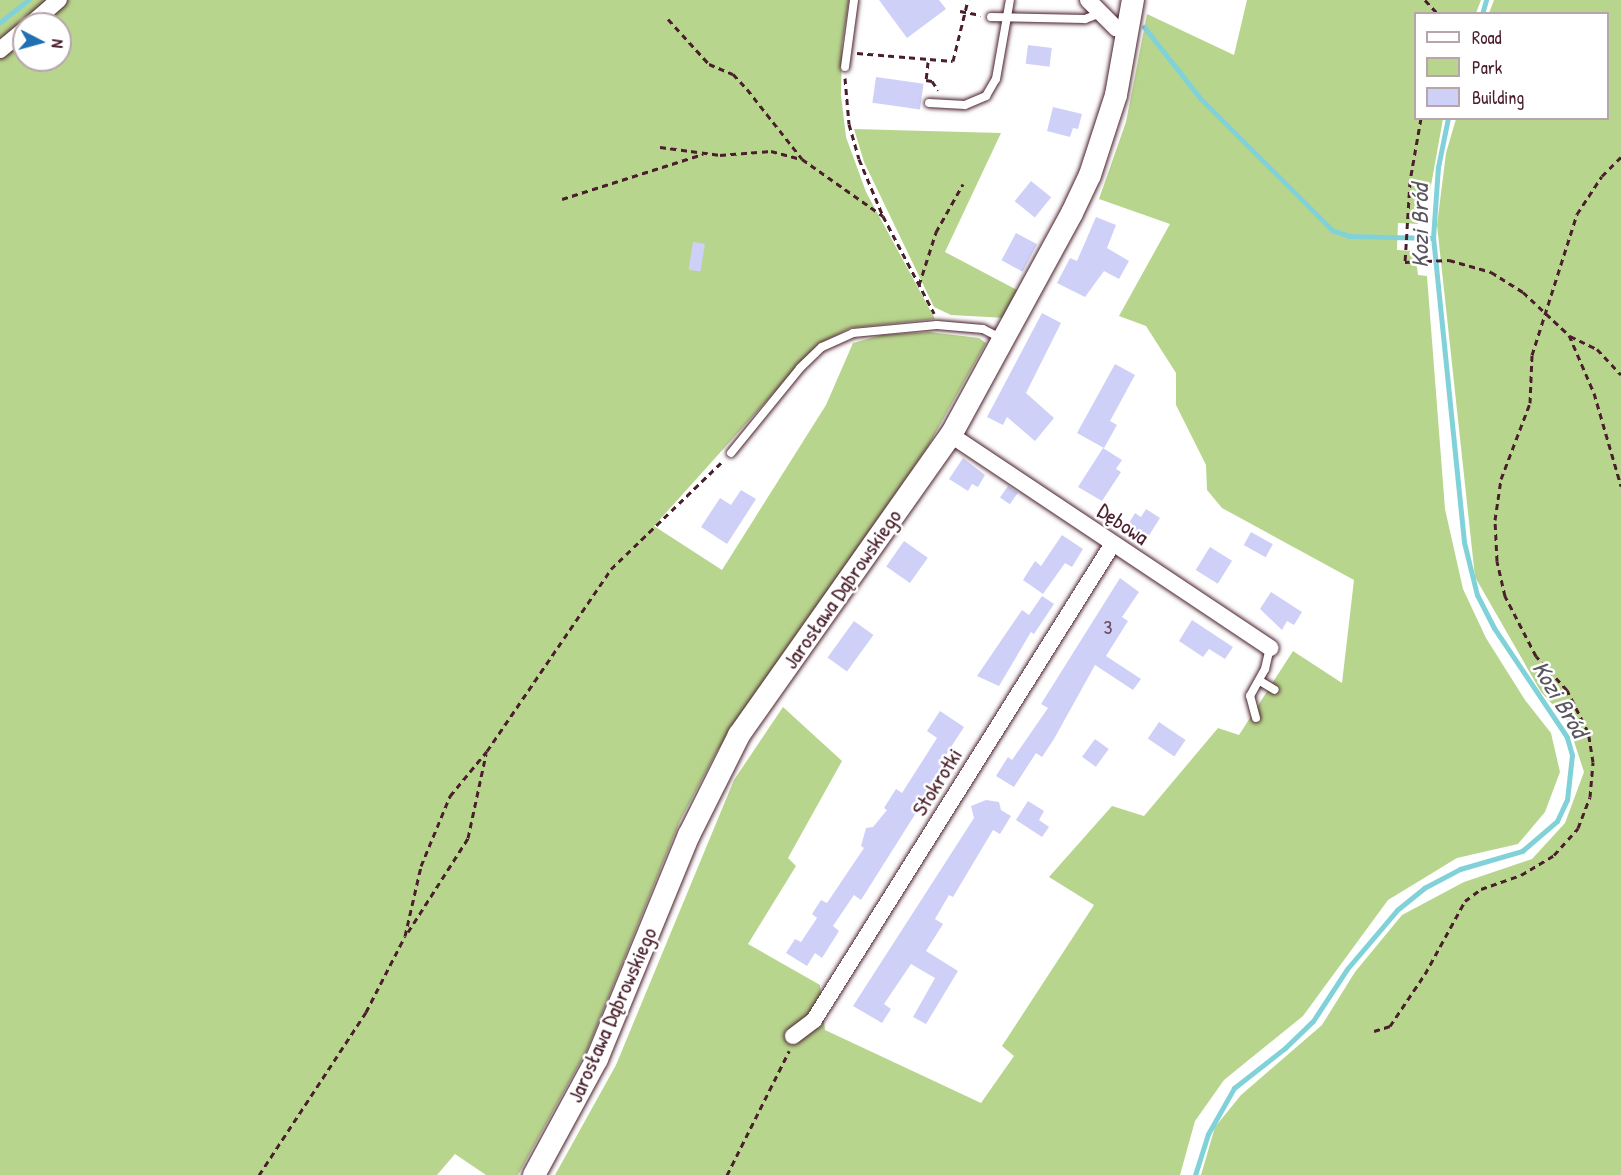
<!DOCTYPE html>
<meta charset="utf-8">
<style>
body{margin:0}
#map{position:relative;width:1621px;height:1175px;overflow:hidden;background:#fff;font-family:"Patrick Hand",sans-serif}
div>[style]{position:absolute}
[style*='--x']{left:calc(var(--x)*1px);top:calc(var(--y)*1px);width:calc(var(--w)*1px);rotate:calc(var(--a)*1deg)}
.green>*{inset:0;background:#b8d58e}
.stream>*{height:5px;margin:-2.5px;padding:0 2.5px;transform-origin:2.5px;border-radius:2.5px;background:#81d2d8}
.building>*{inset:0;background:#cfd0f8;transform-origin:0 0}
.path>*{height:3px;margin-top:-1.5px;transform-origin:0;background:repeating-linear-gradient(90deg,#4a1f2b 0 6px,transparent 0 10.5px)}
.roads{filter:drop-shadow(0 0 2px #4a1f2b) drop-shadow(0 0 2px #4a1f2b)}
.lane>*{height:8px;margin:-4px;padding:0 4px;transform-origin:4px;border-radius:4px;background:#fff}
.street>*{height:16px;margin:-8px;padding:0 8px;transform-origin:8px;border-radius:8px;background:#fff}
.secondary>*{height:22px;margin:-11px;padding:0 11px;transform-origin:11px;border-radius:11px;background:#fff}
span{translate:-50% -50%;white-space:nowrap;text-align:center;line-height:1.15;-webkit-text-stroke:5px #fff;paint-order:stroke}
.number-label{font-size:20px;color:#6b4b5e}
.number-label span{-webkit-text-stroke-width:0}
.street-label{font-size:22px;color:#4a1f2b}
.water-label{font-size:24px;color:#5a555f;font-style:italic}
.legend{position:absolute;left:1414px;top:12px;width:195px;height:108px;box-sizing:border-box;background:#fff;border:2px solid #b7a5aa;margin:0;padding:8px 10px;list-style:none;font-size:18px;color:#4a1f2b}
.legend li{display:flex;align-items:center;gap:12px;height:30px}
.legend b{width:30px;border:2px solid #b7a5aa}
.north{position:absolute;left:12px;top:12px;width:60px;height:60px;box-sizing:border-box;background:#fff;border:2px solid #b7a5aa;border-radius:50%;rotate:96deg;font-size:16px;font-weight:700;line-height:24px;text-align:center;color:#4a1f2b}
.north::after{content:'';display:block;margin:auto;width:21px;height:27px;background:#1f6fb2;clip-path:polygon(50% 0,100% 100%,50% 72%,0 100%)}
</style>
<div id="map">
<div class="green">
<i style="clip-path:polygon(evenodd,0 0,849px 0,842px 45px,841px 95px,846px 137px,866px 192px,935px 319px,850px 328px,817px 345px,654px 526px,722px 570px,826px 405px,853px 343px,882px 335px,929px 332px,979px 338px,986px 343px,927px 448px,717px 751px,680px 821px,587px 1050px,518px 1175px,486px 1175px,455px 1154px,437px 1175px,0 1175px,0 0,24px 24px,60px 24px,60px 60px,24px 60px,24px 24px)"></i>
<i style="clip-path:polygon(1247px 0,1481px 0,1476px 13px,1416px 14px,1416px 118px,1443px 119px,1430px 191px,1420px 189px,1418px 224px,1398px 223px,1397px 250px,1415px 251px,1418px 275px,1427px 276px,1445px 509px,1463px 589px,1486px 638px,1525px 700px,1551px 733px,1560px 772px,1545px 812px,1518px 844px,1457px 858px,1388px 900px,1303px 1016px,1224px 1080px,1195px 1121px,1180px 1175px,555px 1175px,616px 1065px,734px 780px,783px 707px,842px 761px,788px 858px,796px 866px,748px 944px,820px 985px,825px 1030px,981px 1103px,1014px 1056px,1002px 1046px,1094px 905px,1049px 877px,1112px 806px,1144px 816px,1218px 728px,1239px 735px,1293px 651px,1342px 683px,1354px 580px,1222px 508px,1207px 490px,1206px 465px,1176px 405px,1176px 373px,1146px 326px,1119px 316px,1170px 224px,1099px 199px,1126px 122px,1147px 14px,1234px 55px)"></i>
<i style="clip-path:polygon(1494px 0,1621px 0,1621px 1175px,1201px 1175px,1215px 1127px,1241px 1095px,1322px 1025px,1355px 972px,1402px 915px,1464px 882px,1532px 859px,1565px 823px,1584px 772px,1567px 720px,1541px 692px,1475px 577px,1437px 225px,1446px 153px,1456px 119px,1608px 118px,1608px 14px,1489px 13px)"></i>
<i style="clip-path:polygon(854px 129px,1001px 133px,945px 252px,1019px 291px,1006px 318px,951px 315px,934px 307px,864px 162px)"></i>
</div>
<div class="stream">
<i style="--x:1482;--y:14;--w:15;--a:-74"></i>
<i style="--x:0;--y:22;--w:36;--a:-38"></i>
<i style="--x:1144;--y:27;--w:90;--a:51.7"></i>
<i style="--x:1200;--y:98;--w:187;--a:45"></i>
<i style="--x:1332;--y:230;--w:18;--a:19"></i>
<i style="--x:1349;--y:236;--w:84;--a:1.4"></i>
<i style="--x:1195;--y:1175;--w:43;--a:-72.4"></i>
<i style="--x:1208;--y:1134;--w:53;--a:-60.5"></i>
<i style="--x:1234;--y:1088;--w:65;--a:-38.1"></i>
<i style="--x:1285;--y:1048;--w:39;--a:-44"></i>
<i style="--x:1313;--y:1021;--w:62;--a:-56.8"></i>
<i style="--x:1347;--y:969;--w:77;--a:-49.7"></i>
<i style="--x:1397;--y:910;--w:35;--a:-39"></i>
<i style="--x:1424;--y:888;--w:41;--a:-27.8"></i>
<i style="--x:1460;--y:869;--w:65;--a:-16.2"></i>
<i style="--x:1522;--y:851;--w:46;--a:-40.6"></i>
<i style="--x:1557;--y:821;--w:23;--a:-65"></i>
<i style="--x:1567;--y:800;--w:45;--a:-83.7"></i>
<i style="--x:1572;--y:755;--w:19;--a:-106"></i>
<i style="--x:1567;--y:737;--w:131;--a:-123.8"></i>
<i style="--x:1494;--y:628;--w:37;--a:-117"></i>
<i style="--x:1477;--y:595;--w:55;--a:-103.8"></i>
<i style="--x:1464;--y:542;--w:306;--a:-95.8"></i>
<i style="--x:1433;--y:238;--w:71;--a:-86"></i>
<i style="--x:1438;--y:167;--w:50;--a:-78.5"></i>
</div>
<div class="building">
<i style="clip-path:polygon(879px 0,939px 0,946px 9px,907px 38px)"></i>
<i style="left:1028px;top:45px;width:24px;height:19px;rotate:7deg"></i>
<i style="left:876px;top:77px;width:48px;height:26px;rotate:8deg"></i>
<i style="clip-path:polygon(1053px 107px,1082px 114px,1078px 129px,1073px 128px,1070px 137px,1047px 131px)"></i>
<i style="left:1031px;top:181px;width:26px;height:26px;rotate:39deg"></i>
<i style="clip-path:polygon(1096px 217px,1116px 225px,1107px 248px,1129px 261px,1119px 279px,1104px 271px,1085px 297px,1057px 283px,1070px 258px,1077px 261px)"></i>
<i style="left:1016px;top:233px;width:24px;height:31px;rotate:28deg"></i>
<i style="left:693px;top:242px;width:12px;height:28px;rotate:9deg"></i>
<i style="clip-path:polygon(1042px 313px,1061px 323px,1026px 393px,1054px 418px,1035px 441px,1007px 417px,1003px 425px,987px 417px)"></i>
<i style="clip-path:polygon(1115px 364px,1135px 375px,1110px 421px,1117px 425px,1104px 448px,1077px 433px)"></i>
<i style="clip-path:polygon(1103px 448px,1122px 460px,1116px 469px,1121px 472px,1102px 501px,1078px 487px)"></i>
<i style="clip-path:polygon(963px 458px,985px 475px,978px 487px,972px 484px,968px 491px,949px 479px)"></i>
<i style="left:1008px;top:486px;width:12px;height:14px;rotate:35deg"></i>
<i style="clip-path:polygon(741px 490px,756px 499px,727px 544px,701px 527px,720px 498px,731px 505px)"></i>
<i style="clip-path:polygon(1146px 509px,1160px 518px,1143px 545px,1123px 533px,1135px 513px,1141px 517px)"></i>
<i style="left:1251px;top:532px;width:25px;height:15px;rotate:29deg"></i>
<i style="clip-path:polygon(1062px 535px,1083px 549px,1072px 567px,1065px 563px,1043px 594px,1023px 580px,1035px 561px,1041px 566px)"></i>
<i style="left:904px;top:541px;width:29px;height:31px;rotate:35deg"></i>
<i style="left:1210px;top:547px;width:26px;height:27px;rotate:32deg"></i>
<i style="clip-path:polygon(1120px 578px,1139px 592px,1122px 617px,1128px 621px,1106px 656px,1141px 679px,1133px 690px,1095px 665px,1054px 739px,1042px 757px,1036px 753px,1014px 787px,996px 776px,1008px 757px,1012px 760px,1048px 708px,1041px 704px)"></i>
<i style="clip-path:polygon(1271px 592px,1302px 612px,1294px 625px,1287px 621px,1282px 630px,1260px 609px)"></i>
<i style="clip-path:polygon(1042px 596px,1054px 604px,1034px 634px,1031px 632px,999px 686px,977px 676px,1022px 610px,1029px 615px)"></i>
<i style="clip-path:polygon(1192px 620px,1233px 647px,1225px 659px,1209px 649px,1203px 657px,1179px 641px)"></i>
<i style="left:854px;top:621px;width:24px;height:45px;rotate:36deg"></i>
<i style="clip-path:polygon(940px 711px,964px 727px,940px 764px,945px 767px,861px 900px,854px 895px,833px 926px,839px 931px,822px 958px,815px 953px,807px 966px,786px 953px,795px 939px,801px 942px,817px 918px,812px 914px,821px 900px,827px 903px,864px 848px,861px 846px,866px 828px,873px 827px,887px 810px,884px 808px,896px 789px,902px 793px,937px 738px,927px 731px)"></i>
<i style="left:1159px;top:722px;width:32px;height:20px;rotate:34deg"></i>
<i style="left:1095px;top:739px;width:17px;height:22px;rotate:36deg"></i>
<i style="clip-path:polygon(986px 800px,999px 802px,1001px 810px,1011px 816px,1000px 834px,993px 830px,953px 897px,949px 895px,935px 919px,943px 924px,926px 951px,958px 971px,926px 1024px,913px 1017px,935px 978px,911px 964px,884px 1004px,891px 1009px,882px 1023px,853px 1006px,974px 818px,971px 806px)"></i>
<i style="clip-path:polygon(1028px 801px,1044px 811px,1039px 820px,1049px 827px,1042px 837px,1016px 820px)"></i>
</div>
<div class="path">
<i style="--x:1425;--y:0;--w:19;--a:47"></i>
<i style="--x:960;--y:11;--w:21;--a:11"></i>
<i style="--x:668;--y:19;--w:61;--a:47.7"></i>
<i style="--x:709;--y:64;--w:26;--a:23"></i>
<i style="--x:733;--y:74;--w:21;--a:47"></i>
<i style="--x:747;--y:89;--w:89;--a:51.8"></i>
<i style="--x:802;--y:159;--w:99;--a:35.1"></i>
<i style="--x:857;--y:53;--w:96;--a:4.8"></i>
<i style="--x:953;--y:61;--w:63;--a:-76.2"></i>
<i style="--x:928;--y:62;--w:18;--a:96"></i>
<i style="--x:926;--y:80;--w:6;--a:9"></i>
<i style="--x:932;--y:81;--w:11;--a:56"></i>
<i style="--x:845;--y:78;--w:46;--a:85"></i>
<i style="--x:849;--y:124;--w:36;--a:74"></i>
<i style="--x:859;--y:159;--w:62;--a:67.2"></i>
<i style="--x:883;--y:216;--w:110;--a:62.3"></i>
<i style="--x:1421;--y:118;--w:64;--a:99.9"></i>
<i style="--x:1410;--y:181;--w:81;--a:93.5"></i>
<i style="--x:1405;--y:262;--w:44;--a:-2.6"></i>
<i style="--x:1449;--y:260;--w:44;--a:15.9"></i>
<i style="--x:1491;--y:272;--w:38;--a:32"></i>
<i style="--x:1523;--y:292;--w:63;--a:43.1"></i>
<i style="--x:1569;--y:335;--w:63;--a:66.7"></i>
<i style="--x:1594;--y:393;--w:97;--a:73.8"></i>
<i style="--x:660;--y:147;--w:61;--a:7.6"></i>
<i style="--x:720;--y:155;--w:51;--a:-4.5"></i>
<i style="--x:771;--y:151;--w:30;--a:15"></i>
<i style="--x:562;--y:199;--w:148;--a:-17.7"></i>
<i style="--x:919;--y:285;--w:56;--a:-72.2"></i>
<i style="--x:936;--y:232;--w:55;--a:-60.6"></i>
<i style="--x:1570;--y:336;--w:30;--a:26"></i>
<i style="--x:1597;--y:349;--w:35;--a:47"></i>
<i style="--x:408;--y:932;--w:112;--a:-57.4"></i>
<i style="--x:468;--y:838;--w:86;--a:-77.9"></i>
<i style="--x:1374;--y:1031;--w:17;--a:-17"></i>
<i style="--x:1390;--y:1026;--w:63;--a:-56.1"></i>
<i style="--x:1425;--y:974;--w:83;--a:-61.3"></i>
<i style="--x:1465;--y:901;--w:20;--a:-37"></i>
<i style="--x:1481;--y:889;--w:42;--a:-19.3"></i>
<i style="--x:1521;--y:875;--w:39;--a:-31"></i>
<i style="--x:1554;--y:855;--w:36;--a:-48"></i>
<i style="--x:1578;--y:828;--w:33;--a:-69"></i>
<i style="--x:1590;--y:797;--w:35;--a:-85"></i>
<i style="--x:1593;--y:762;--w:30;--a:-99"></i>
<i style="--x:1588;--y:732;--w:47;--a:-116.6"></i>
<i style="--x:1567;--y:690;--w:46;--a:-132.4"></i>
<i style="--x:1536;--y:656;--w:68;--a:-117.3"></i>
<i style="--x:1505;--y:596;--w:36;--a:-103"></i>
<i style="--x:1497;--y:561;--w:41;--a:-92.8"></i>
<i style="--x:1495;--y:520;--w:41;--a:-81.7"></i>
<i style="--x:1501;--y:479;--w:81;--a:-69.1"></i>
<i style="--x:1530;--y:403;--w:48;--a:-87.6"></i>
<i style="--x:1532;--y:355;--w:148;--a:-72.3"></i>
<i style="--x:1577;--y:214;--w:45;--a:-56.7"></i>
<i style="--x:1602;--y:176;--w:27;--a:-45"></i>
<i style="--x:259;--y:1175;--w:195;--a:-56.7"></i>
<i style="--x:366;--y:1012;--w:85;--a:-62.8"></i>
<i style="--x:405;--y:936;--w:72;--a:-77.1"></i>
<i style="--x:421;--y:866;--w:76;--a:-67.5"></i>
<i style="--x:450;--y:796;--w:58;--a:-50.6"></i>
<i style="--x:487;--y:751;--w:220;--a:-55.7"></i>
<i style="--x:611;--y:569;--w:156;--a:-44"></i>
<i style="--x:727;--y:1175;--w:139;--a:-63.4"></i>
</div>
<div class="roads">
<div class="lane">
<i style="--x:991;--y:17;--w:94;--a:1.2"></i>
<i style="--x:1085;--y:19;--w:17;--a:-21"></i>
<i style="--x:845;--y:67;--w:68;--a:-82.3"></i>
<i style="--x:929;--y:103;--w:36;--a:3"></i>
<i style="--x:965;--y:105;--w:23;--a:-23"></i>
<i style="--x:986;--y:96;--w:20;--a:-60"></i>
<i style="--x:996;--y:79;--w:80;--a:-80"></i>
<i style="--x:731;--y:453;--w:109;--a:-50.9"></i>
<i style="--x:800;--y:368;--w:30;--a:-44"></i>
<i style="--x:822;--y:347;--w:34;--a:-24"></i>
<i style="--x:853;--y:333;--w:84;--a:-5.4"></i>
<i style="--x:937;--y:325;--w:46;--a:5"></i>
<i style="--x:983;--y:329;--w:20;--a:27"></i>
<i style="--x:1260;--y:681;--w:17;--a:31"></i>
<i style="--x:1256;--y:718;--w:23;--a:-105"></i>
<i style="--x:1250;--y:696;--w:31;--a:-61"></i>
<i style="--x:1265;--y:669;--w:22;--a:-77"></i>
</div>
<div class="street">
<i style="--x:1088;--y:0;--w:40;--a:45"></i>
<i style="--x:1116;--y:28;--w:12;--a:24"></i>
<i style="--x:31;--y:24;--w:37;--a:-41"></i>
<i style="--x:0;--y:50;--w:31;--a:-40"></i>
<i style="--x:951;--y:435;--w:384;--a:33.7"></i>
<i style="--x:793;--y:1036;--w:26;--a:-37"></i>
<i style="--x:814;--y:1020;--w:561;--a:-57.9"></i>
</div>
<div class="secondary">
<i style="--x:534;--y:1175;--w:132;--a:-61.5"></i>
<i style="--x:597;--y:1059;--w:242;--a:-67.7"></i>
<i style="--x:689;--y:835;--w:112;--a:-63.4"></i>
<i style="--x:739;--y:735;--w:367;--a:-54.8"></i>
<i style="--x:951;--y:435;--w:253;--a:-61.4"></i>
<i style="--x:1072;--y:213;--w:42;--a:-64.7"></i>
<i style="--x:1090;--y:175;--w:84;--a:-72"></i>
<i style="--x:1116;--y:95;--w:97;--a:-79.9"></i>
</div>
</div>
<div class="number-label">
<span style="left:1108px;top:626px">3</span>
</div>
<div class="street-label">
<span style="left:1123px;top:524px;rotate:34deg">Dębowa</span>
<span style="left:842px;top:589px;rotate:-55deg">Jarosława Dąbrowskiego</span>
<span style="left:937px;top:782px;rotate:-58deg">Stokrotki</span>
<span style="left:612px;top:1015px;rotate:-66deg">Jarosława Dąbrowskiego</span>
</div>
<div class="water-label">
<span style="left:1420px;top:226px;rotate:-90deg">Kozi Bród</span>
<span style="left:1560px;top:699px;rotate:59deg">Kozi Bród</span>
</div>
<ul class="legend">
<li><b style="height:8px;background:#fff"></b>Road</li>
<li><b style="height:16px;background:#b8d58e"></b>Park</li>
<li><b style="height:16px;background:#cfd0f8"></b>Building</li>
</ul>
<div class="north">N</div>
</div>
